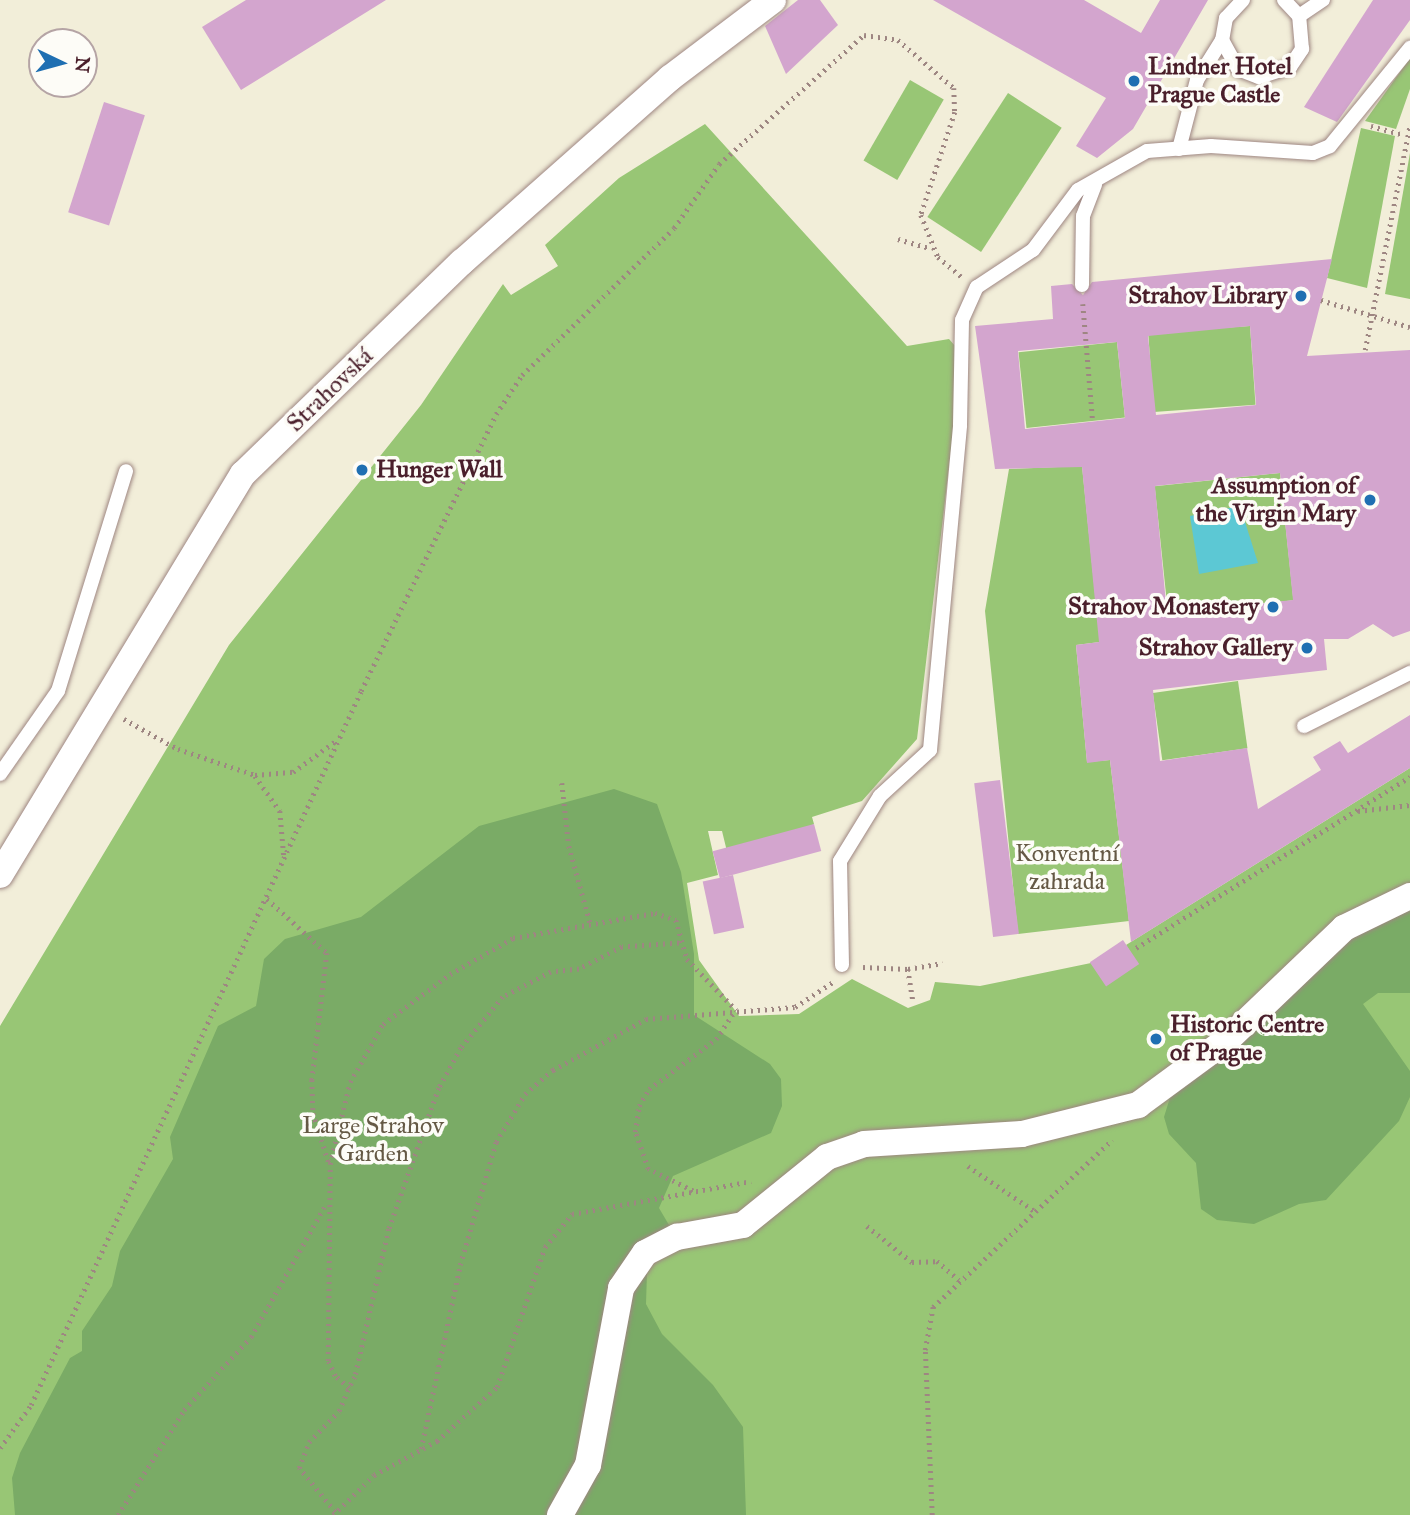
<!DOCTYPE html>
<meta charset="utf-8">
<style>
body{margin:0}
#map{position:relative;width:1410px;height:1515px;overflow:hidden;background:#f2eed9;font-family:"IM FELL Great Primer",serif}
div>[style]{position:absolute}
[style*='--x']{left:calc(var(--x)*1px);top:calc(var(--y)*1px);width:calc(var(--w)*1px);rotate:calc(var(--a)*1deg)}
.green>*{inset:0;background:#98c675;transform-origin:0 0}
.forest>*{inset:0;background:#7aab66}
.water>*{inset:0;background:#5cc8d4}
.building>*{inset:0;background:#d3a5ce;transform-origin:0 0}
.path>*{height:4.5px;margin-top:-2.25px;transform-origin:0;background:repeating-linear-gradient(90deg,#9e8682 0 2px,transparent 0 7px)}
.roads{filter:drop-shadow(0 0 2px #9e8682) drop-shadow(0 0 2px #9e8682)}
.lane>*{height:14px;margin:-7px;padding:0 7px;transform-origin:7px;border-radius:7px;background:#fff}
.street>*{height:26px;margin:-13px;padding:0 13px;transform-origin:13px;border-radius:13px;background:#fff}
.dots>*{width:19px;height:19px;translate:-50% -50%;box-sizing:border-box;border:4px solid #fdfcf7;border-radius:50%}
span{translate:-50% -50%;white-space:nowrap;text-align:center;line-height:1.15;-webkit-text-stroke:7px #fdfcf7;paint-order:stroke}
.poi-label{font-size:24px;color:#4a1f2b;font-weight:700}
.left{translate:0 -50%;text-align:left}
.right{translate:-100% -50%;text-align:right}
.street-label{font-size:24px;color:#4a1f2b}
.park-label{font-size:24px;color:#655945}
.north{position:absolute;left:28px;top:28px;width:70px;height:70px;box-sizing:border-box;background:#fdfcf7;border:2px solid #b5a4a5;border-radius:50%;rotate:95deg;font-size:19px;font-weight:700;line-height:28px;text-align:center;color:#4a1f2b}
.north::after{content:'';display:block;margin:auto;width:24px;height:32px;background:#1f6fb2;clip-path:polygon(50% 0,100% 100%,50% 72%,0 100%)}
</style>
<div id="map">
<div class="green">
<i style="clip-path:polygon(1410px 58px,1410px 89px,1396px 129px,1365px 121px)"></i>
<i style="left:910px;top:80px;width:39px;height:93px;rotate:30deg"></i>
<i style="left:1008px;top:93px;width:64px;height:148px;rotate:33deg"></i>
<i style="clip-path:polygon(705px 124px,907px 346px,949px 339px,956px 347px,954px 424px,917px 739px,862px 801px,812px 817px,814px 824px,732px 872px,722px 831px,708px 831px,718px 875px,687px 883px,699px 960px,739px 1016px,799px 1014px,852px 979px,908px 1008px,930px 1000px,935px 982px,980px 986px,1091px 963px,1106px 985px,1138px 964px,1126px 945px,1410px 768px,1410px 1515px,0 1515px,0 1026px,229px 645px,421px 405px,503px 284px,511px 295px,558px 266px,545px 245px,619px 178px)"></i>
<i style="clip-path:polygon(1361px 128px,1395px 136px,1367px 288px,1327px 278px)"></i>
<i style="clip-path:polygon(1410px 153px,1410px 299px,1385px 294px)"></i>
<i style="left:1250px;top:326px;width:79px;height:102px;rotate:86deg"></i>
<i style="left:1117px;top:342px;width:76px;height:99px;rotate:84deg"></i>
<i style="clip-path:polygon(1082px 466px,1100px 642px,1076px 645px,1087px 762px,1110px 760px,1129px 921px,1018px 934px,985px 611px,1009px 469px)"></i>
<i style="left:1280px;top:473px;width:128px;height:126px;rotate:84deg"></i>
<i style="left:1238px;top:681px;width:68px;height:86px;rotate:82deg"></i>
</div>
<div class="forest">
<i style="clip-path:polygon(614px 789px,657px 804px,681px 872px,694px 954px,694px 1015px,770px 1064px,781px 1079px,782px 1106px,771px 1133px,673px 1176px,659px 1208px,669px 1225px,652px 1242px,647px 1272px,646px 1304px,662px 1334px,713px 1385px,743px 1427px,746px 1515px,15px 1515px,12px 1478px,20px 1453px,70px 1358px,82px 1351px,82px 1331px,112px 1286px,120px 1251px,173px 1159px,170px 1137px,218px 1026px,256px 1006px,264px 959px,285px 939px,361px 917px,479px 826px)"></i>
<i style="clip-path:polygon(1410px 908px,1410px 993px,1378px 993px,1363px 1004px,1410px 1071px,1410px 1097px,1399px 1121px,1326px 1200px,1299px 1204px,1254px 1224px,1217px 1220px,1201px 1209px,1196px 1163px,1169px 1134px,1164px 1117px,1172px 1091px,1236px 1049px,1352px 935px)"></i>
</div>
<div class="water">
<i style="clip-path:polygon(1240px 506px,1258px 563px,1199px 574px,1190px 516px)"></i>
</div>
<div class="building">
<i style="clip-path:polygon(246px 0,386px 0,241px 90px,202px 27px)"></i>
<i style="clip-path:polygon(798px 0,820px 0,838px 25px,786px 74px,765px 26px)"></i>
<i style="clip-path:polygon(933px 0,1084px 0,1141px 33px,1160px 0,1208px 0,1133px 129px,1097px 158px,1076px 146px,1106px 98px)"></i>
<i style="clip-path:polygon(1373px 0,1410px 0,1410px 20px,1337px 122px,1304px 107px)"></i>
<i style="left:104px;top:102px;width:43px;height:116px;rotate:18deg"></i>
<i style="clip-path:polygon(evenodd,1332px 259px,1307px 356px,1410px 350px,1410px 631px,1393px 637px,1373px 624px,1348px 639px,1324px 639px,1327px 670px,1153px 690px,1160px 761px,1247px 748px,1258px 809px,1321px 770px,1313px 757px,1340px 741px,1348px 753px,1410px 715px,1410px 768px,1131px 942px,1110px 760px,1087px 763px,1076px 645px,1099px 642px,1082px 467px,995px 469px,975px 326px,1053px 319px,1051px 286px,1072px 284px,1083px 295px,1092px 282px,1332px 259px,1250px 326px,1256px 405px,1156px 415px,1148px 336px,1250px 326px,1332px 259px,1117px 342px,1125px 418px,1025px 429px,1018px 351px,1117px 342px,1332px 259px,1280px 473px,1293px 600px,1167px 614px,1155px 486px,1280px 473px)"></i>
<i style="left:1000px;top:780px;width:155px;height:26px;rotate:83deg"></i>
<i style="left:814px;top:824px;width:28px;height:105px;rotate:75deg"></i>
<i style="left:733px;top:875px;width:54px;height:31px;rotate:78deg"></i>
<i style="left:1123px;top:940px;width:29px;height:40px;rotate:56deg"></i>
</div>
<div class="path">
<i style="--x:1371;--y:126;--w:34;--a:15"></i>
<i style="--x:898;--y:239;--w:35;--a:16"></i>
<i style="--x:1321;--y:300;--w:93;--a:16.9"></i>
<i style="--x:1083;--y:304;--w:118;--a:85.2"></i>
<i style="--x:1365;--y:350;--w:229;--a:-78.7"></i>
<i style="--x:124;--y:719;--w:62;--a:29.1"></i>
<i style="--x:178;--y:749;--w:81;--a:18.7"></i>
<i style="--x:255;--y:775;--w:38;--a:-5"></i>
<i style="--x:293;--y:772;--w:54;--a:-36"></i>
<i style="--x:255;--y:776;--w:43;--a:54.5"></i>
<i style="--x:280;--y:811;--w:46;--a:85"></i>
<i style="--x:562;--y:783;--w:63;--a:83.7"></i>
<i style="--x:569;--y:846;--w:79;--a:74.6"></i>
<i style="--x:1358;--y:811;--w:52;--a:-6.6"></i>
<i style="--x:267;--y:899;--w:81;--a:42"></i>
<i style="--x:327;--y:953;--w:128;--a:96.7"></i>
<i style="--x:312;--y:1080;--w:33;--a:88"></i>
<i style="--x:313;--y:1113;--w:52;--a:72.3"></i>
<i style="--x:679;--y:943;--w:57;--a:176"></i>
<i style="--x:622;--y:947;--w:48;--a:152.9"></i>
<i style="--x:579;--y:969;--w:28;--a:174"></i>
<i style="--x:551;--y:972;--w:54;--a:152.5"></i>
<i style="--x:503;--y:997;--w:66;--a:129.5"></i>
<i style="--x:461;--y:1048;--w:46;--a:118.8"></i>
<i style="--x:439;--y:1088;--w:150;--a:109.5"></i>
<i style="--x:389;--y:1229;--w:152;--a:102.9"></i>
<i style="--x:355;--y:1377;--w:13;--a:119"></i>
<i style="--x:349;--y:1388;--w:18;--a:-139"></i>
<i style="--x:335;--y:1376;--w:17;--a:-115"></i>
<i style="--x:328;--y:1361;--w:197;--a:-89.4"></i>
<i style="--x:330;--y:1164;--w:84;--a:-76.3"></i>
<i style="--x:350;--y:1082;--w:67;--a:-60.4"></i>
<i style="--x:383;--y:1024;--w:84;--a:-36.7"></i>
<i style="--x:450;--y:974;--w:73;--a:-29.7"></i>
<i style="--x:513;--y:938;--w:144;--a:-10"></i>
<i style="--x:655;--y:913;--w:22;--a:18"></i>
<i style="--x:676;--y:920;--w:41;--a:74.2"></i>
<i style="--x:687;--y:959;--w:71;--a:46.1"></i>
<i style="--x:1136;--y:948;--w:323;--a:-32"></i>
<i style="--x:863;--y:967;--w:45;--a:2.5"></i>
<i style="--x:908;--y:969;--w:33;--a:81"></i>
<i style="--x:908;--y:969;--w:35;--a:-10"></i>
<i style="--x:968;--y:1166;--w:82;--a:34.1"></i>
<i style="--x:693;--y:1191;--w:50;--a:-153.9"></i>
<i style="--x:648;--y:1169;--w:39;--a:-109"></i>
<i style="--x:635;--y:1132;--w:26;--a:-81"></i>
<i style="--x:639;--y:1106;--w:20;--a:-60"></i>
<i style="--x:649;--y:1089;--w:84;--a:-36.7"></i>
<i style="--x:716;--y:1039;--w:34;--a:-56"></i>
<i style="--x:867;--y:1226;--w:58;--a:38.7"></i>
<i style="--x:912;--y:1262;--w:25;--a:-2"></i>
<i style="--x:937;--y:1261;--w:29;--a:41"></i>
<i style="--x:0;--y:1448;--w:53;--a:-54.2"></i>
<i style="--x:31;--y:1405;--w:787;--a:-65.19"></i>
<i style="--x:361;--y:691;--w:308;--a:-64"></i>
<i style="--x:496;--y:414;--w:47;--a:-56.3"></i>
<i style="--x:522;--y:375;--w:211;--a:-44"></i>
<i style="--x:674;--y:228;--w:78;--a:-54.9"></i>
<i style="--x:719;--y:164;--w:194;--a:-41.7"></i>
<i style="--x:864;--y:35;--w:34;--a:8"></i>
<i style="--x:898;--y:40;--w:74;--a:40.6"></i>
<i style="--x:954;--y:88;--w:24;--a:88"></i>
<i style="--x:955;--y:112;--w:108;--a:108.3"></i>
<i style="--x:921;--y:215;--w:45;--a:68"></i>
<i style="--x:938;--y:257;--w:31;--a:40"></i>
<i style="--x:421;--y:1449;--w:188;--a:-78"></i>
<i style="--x:460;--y:1265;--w:128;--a:-73.7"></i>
<i style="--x:496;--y:1142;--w:56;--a:-58.9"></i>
<i style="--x:525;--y:1094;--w:37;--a:-41"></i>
<i style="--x:553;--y:1070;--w:106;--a:-28.7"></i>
<i style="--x:646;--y:1019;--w:149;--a:-4.6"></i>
<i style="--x:795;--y:1007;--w:45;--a:-33.3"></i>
<i style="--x:335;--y:1512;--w:57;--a:-129.3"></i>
<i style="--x:299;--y:1468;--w:28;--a:-69"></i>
<i style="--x:309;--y:1442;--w:43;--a:-45.9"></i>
<i style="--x:339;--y:1411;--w:25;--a:-67"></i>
<i style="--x:118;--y:1515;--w:124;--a:-57.8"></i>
<i style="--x:184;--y:1410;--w:99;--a:-47.5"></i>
<i style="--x:251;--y:1337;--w:153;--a:-60.6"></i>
<i style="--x:333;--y:1515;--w:57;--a:-44.3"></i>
<i style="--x:374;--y:1475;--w:72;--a:-28.4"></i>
<i style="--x:437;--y:1441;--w:81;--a:-42"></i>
<i style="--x:497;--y:1387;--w:148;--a:-71.1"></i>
<i style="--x:545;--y:1247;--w:43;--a:-50.7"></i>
<i style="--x:572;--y:1214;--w:182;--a:-10.4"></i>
<i style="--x:932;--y:1515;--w:165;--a:-92.4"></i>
<i style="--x:925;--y:1350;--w:44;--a:-79.5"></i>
<i style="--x:933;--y:1307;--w:245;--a:-43"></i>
</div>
<div class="roads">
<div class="lane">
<i style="--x:1243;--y:0;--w:25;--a:133"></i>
<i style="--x:1226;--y:18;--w:22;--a:100"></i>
<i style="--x:1222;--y:40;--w:33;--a:61"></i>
<i style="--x:1238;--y:69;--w:22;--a:21"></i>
<i style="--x:1259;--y:77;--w:33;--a:-18"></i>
<i style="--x:1290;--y:67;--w:22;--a:-56"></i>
<i style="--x:1302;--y:49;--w:33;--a:-95"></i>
<i style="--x:1299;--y:16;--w:22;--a:-133"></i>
<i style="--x:1299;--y:16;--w:29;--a:-34"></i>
<i style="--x:1179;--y:149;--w:71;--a:-75.4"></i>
<i style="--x:1197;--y:80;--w:47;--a:-58"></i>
<i style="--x:1082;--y:285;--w:69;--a:-89.2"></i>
<i style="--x:1083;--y:216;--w:34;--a:-69"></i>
<i style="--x:1304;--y:726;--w:119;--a:-26.6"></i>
<i style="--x:0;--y:774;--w:101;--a:-55.1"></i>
<i style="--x:58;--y:691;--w:230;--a:-72.8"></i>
<i style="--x:842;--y:965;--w:104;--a:-91.1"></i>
<i style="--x:840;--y:861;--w:76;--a:-58.4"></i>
<i style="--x:880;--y:796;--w:68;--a:-42.6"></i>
<i style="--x:930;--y:750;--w:326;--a:-84.7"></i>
<i style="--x:960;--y:425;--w:105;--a:-88.9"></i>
<i style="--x:962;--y:320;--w:36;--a:-66"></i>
<i style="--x:977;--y:287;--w:67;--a:-33.5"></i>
<i style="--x:1033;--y:250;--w:75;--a:-53.1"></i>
<i style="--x:1078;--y:190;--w:79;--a:-29.5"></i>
<i style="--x:1147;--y:151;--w:64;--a:-4.5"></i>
<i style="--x:1211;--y:146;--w:102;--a:3.9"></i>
<i style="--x:1313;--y:153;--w:18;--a:-22"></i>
<i style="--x:1330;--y:146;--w:127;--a:-50.8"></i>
</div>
<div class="street">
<i style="--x:0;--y:875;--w:469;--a:-58.8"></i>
<i style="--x:243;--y:474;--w:305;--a:-44.1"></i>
<i style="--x:462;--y:262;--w:278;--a:-41.5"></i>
<i style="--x:670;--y:78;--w:129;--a:-37.1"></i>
<i style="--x:560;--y:1515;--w:57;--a:-60.8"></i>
<i style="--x:588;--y:1465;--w:180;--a:-79.4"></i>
<i style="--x:621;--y:1288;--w:42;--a:-55.6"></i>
<i style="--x:645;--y:1253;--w:36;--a:-27"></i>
<i style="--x:677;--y:1237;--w:67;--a:-10.3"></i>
<i style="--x:743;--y:1225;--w:108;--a:-39"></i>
<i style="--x:827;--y:1157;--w:39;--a:-19"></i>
<i style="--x:864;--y:1144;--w:158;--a:-3.6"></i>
<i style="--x:1022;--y:1134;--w:120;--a:-14"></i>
<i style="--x:1138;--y:1105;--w:112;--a:-36.3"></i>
<i style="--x:1228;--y:1039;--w:161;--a:-43.7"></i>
<i style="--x:1344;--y:928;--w:73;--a:-25.9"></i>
</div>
</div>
<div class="dots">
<i style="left:1134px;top:81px;background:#1f6fb2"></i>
<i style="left:1301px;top:296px;background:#1f6fb2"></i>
<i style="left:362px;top:470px;background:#1f6fb2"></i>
<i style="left:1370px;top:500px;background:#1f6fb2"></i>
<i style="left:1273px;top:607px;background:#1f6fb2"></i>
<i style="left:1307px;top:648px;background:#1f6fb2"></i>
<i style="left:1156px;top:1039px;background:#1f6fb2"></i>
</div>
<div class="poi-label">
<span class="left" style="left:1148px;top:81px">Lindner Hotel<br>Prague Castle</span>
<span class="right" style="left:1287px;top:296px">Strahov Library</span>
<span class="left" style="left:376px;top:470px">Hunger Wall</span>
<span class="right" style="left:1356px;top:500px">Assumption of<br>the Virgin Mary</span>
<span class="right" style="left:1259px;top:607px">Strahov Monastery</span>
<span class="right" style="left:1293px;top:648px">Strahov Gallery</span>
<span class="left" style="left:1170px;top:1039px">Historic Centre<br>of Prague</span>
</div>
<div class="street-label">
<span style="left:330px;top:390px;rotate:-44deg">Strahovská</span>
</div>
<div class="park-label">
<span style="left:1067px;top:868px">Konventní<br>zahrada</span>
<span style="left:373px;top:1140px">Large Strahov<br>Garden</span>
</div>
<div class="north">N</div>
</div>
